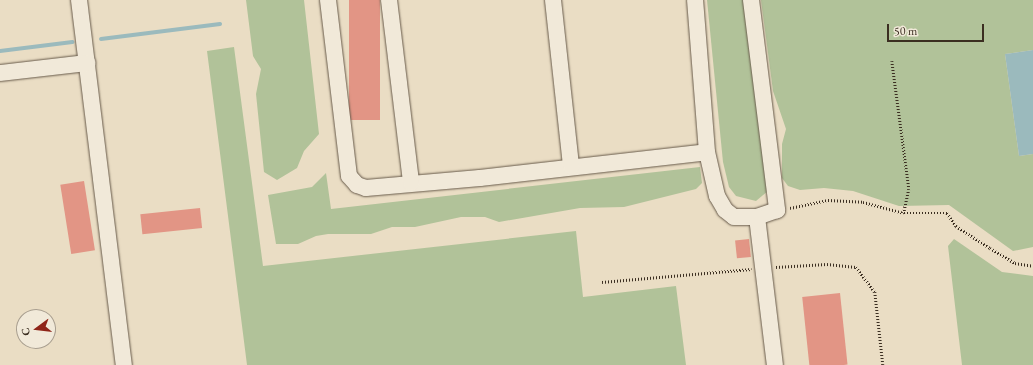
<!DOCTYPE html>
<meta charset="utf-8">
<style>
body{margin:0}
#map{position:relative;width:1033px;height:365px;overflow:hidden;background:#eaddc4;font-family:"EB Garamond",serif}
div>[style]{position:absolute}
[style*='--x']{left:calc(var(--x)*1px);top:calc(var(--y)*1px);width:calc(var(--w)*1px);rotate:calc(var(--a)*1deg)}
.green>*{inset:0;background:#b1c299}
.water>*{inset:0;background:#9bbabd}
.stream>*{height:4px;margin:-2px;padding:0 2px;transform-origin:2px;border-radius:2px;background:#9bbabd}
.building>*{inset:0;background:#e29585;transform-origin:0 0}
.path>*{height:2.5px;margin-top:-1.25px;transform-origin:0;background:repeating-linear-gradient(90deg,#3b2e21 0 1px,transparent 0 3px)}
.roads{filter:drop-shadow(0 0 1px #675a4a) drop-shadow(0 0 1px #675a4a)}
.minor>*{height:16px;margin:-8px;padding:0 8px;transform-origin:8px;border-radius:8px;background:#f1e9d9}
span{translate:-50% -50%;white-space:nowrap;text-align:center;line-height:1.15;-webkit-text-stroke:3.5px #f1e9d9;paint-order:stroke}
.north{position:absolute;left:16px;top:309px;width:40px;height:40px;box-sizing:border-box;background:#f1e9d9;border:1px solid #a89e8f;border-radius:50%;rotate:255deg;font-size:11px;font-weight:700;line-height:16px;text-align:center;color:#3b2e21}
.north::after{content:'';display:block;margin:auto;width:14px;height:18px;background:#8f2418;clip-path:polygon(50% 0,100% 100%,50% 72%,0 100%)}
.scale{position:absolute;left:887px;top:24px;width:97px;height:18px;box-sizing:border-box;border:2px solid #3b2e21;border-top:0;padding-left:5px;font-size:12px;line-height:14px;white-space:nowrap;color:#3b2e21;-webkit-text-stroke:3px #f1e9d9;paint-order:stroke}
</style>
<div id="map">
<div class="green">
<i style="clip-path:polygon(246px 0,304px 0,319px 134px,304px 151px,297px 168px,277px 180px,264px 172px,256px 94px,261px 69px,253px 56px)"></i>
<i style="clip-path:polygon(707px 0,744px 0,768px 191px,756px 201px,736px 196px,729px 187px,723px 162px)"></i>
<i style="clip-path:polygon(761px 0,1033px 0,1033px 50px,1005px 54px,1019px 156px,1033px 154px,1033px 247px,1013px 251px,949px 205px,899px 206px,853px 191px,824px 188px,800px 190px,788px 186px,782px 178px,782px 144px,786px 129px,773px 91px)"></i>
<i style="clip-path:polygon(234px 47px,263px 266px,576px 231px,583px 297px,676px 286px,686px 365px,247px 365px,207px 51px)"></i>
<i style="clip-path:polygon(700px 167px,702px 183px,696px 189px,624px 207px,580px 208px,499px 222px,485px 217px,461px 217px,415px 227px,392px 227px,371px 234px,328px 234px,316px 236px,298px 244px,276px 244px,268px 195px,312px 187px,326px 173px,331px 209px)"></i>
<i style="clip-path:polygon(954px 239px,1002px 272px,1033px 276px,1033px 365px,962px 365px,948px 246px)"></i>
</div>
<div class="water">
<i style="clip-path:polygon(1033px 50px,1033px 154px,1019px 156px,1005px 54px)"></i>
</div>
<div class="stream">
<i style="--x:101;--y:39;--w:120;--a:-7.2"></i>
<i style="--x:0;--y:51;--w:73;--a:-7.1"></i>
</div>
<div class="building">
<i style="left:349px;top:0;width:31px;height:120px"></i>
<i style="left:84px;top:181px;width:70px;height:24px;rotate:81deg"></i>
<i style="left:200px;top:208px;width:20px;height:60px;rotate:84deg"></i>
<i style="left:749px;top:239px;width:18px;height:14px;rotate:84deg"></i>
<i style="left:840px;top:293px;width:72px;height:38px;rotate:84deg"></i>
</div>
<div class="path">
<i style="--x:892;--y:61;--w:129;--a:82.4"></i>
<i style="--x:909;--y:189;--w:25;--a:102"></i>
<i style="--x:790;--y:208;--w:39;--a:-12"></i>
<i style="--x:828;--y:200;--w:35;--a:3"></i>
<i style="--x:863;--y:202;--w:42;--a:15"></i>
<i style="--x:904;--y:213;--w:43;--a:0"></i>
<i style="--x:947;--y:213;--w:16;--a:55"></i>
<i style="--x:956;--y:226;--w:40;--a:32.9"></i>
<i style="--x:990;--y:248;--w:29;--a:31"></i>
<i style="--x:1015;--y:263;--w:18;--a:9"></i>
<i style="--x:776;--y:267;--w:51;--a:-3.4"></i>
<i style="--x:827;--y:264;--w:29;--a:6"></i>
<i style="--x:856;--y:267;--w:31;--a:53"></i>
<i style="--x:875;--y:292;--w:73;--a:83.7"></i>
<i style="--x:602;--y:282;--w:150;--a:-5"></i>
</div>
<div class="roads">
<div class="minor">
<i style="--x:79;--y:0;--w:368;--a:83"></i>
<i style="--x:328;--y:0;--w:177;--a:83.2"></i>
<i style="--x:349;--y:176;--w:12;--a:48"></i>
<i style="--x:357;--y:185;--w:9;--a:18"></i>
<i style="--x:366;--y:188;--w:114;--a:-5"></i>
<i style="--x:480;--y:178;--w:228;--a:-6.5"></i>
<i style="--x:707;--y:152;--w:152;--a:-94.5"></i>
<i style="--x:389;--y:0;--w:184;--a:83.1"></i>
<i style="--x:553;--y:0;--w:167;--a:83.8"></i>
<i style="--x:751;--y:0;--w:212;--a:82.9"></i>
<i style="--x:777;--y:210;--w:21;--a:161"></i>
<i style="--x:0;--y:73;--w:88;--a:-6.6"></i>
<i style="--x:707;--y:152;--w:45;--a:77.2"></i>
<i style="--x:717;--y:196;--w:16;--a:60"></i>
<i style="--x:725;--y:210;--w:11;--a:38"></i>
<i style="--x:734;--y:217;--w:23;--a:0"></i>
<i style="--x:757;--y:217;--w:149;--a:83.1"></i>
</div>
</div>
<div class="north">С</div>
<div class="scale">50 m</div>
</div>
